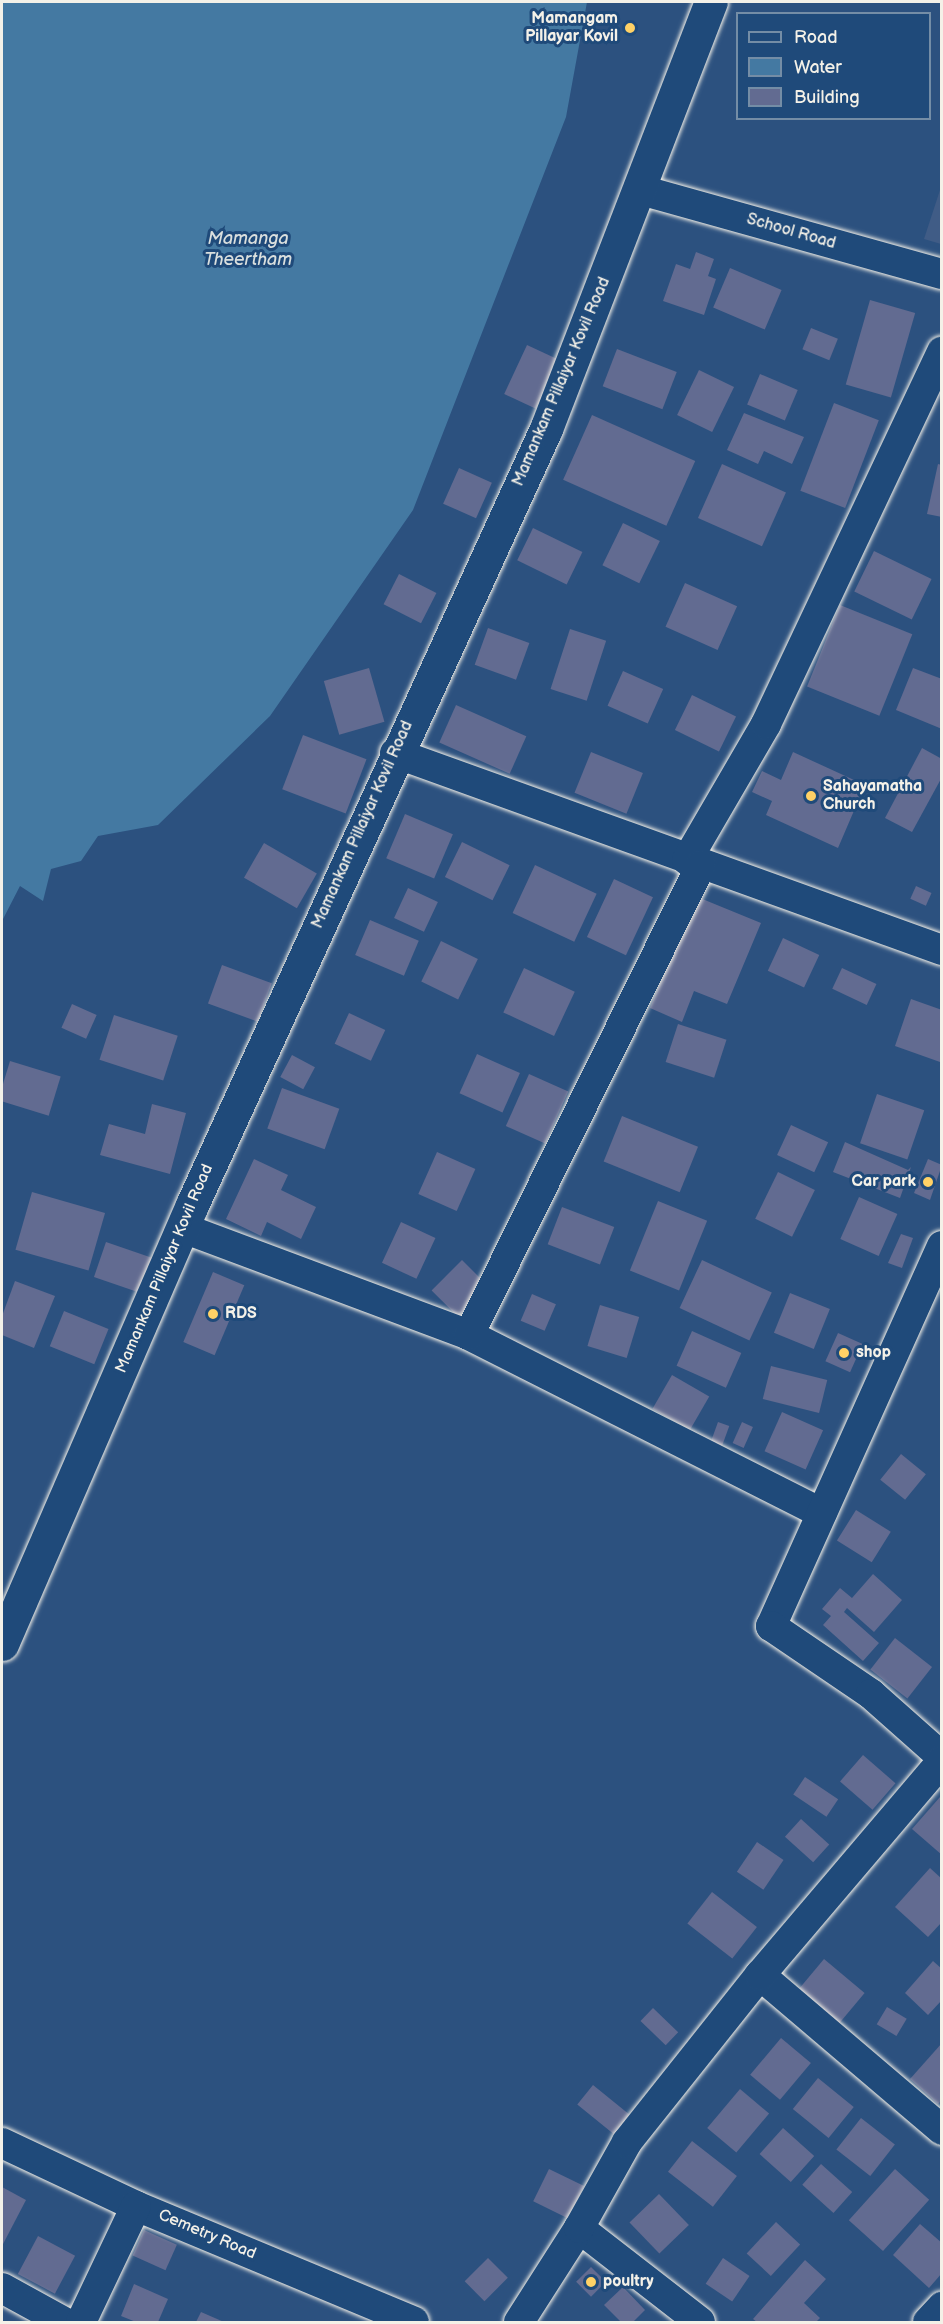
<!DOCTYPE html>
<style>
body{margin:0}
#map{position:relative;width:943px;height:2324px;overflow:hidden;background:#2c517f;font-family:"Balsamiq Sans",sans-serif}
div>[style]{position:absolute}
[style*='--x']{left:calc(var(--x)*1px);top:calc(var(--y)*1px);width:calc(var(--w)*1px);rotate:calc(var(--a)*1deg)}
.built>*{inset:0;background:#405c86}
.water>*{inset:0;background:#4479a2}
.building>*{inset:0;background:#626b91;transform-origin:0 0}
.roads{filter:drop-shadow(0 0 2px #f4f1e8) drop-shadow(0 0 2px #f4f1e8)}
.minor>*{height:30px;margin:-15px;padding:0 15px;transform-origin:15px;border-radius:15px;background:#1f4a7a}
.secondary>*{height:33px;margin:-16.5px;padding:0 16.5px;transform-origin:16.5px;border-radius:16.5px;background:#1f4a7a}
.dots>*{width:16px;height:16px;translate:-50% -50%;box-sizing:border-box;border:3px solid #1f4a7a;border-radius:50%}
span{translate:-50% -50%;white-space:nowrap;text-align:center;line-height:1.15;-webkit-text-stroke:6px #1f4a7a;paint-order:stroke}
.poi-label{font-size:16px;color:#f4f1e8;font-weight:700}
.right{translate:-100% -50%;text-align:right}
.left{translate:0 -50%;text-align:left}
.street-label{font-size:16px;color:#f4f1e8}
.water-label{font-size:18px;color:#dadfde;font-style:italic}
.frame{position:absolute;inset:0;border:3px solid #f4f1e8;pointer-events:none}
.legend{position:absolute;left:736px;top:12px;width:195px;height:108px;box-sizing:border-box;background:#1f4a7a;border:2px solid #748da6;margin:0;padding:8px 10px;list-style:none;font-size:18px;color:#f4f1e8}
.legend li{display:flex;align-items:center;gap:12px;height:30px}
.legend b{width:30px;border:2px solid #748da6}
</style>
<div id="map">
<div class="built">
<i style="clip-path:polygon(941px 187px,941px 244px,924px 239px)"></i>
</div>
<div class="water">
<i style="clip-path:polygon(2px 2px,587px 2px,566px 117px,413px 510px,270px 716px,158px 825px,98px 836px,81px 861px,51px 869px,43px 901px,20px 886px,2px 921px)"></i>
</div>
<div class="building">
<i style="clip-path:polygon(696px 252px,714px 259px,708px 276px,716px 279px,704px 315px,663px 301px,676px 264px,690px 269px)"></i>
<i style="left:730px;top:268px;width:56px;height:43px;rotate:23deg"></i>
<i style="left:870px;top:300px;width:47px;height:88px;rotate:16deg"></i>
<i style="left:811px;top:328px;width:29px;height:23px;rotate:22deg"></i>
<i style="left:527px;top:345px;width:35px;height:54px;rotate:25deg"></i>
<i style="left:617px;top:349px;width:64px;height:40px;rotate:21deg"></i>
<i style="left:699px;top:370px;width:39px;height:50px;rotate:26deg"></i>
<i style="left:760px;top:374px;width:41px;height:33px;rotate:23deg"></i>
<i style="left:834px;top:403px;width:48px;height:94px;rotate:21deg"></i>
<i style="clip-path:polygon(744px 413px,804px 437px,792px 464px,764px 451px,758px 464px,727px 450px)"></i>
<i style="left:592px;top:415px;width:113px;height:71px;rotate:24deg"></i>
<i style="left:722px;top:464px;width:70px;height:59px;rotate:24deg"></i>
<i style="clip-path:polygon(938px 464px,942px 465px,942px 517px,927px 514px)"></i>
<i style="left:459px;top:468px;width:36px;height:39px;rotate:24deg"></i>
<i style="left:623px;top:523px;width:41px;height:47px;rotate:26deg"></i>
<i style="left:533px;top:528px;width:55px;height:36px;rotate:26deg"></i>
<i style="left:874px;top:551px;width:64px;height:45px;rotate:26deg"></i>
<i style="left:399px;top:574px;width:42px;height:34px;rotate:27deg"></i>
<i style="left:685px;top:583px;width:57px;height:48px;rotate:24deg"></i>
<i style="left:840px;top:605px;width:78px;height:88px;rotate:22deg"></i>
<i style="left:488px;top:628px;width:44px;height:39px;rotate:20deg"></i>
<i style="left:570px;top:629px;width:38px;height:63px;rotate:18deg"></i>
<i style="left:369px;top:668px;width:56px;height:47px;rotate:74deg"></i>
<i style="clip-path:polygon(913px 668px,942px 679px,942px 729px,896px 710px)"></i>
<i style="left:623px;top:671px;width:44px;height:38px;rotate:24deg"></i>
<i style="left:692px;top:695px;width:49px;height:39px;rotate:26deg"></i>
<i style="left:456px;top:705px;width:77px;height:41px;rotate:24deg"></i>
<i style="left:303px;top:735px;width:68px;height:58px;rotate:21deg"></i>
<i style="clip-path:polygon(922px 748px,942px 759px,942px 777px,912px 832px,885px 818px)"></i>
<i style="left:591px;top:752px;width:56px;height:44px;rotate:22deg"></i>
<i style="clip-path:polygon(793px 752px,865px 785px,838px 848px,766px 815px,772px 801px,752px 792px,762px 771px,781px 780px)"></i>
<i style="left:405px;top:814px;width:52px;height:48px;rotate:23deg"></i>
<i style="left:462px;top:842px;width:53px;height:39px;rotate:26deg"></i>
<i style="left:264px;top:843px;width:61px;height:40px;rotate:30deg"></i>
<i style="left:535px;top:865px;width:68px;height:53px;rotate:25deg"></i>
<i style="left:614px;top:879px;width:43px;height:64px;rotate:25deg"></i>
<i style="left:916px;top:886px;width:17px;height:14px;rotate:24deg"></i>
<i style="left:408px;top:888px;width:33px;height:33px;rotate:25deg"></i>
<i style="clip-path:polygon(695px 896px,761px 923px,727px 1004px,694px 991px,682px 1022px,650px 1008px)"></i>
<i style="left:370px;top:920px;width:53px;height:38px;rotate:23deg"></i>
<i style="left:783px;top:938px;width:40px;height:36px;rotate:25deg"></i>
<i style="left:441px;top:941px;width:41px;height:45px;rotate:26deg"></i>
<i style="left:222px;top:965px;width:53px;height:41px;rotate:20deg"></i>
<i style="left:524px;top:968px;width:56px;height:49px;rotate:25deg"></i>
<i style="left:842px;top:968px;width:38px;height:23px;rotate:25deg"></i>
<i style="clip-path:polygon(911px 999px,942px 1010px,940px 1062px,895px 1046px)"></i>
<i style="left:72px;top:1004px;width:27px;height:26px;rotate:24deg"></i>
<i style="left:349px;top:1013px;width:40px;height:34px;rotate:25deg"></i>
<i style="left:114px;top:1015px;width:67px;height:47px;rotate:18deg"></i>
<i style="left:678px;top:1024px;width:51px;height:40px;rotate:18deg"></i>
<i style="left:477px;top:1054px;width:47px;height:43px;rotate:24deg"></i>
<i style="left:292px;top:1055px;width:26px;height:25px;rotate:28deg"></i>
<i style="left:10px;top:1061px;width:53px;height:41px;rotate:17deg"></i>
<i style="left:529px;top:1074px;width:43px;height:57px;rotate:24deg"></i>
<i style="left:282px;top:1088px;width:61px;height:43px;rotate:20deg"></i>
<i style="left:877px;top:1094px;width:50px;height:52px;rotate:19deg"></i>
<i style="clip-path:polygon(152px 1104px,186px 1113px,170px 1174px,100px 1155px,109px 1124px,145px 1134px)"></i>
<i style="left:622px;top:1116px;width:82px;height:49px;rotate:22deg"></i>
<i style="left:791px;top:1125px;width:41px;height:33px;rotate:25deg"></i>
<i style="clip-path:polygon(845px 1142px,908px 1170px,911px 1167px,900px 1198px,833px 1172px)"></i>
<i style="left:437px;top:1152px;width:42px;height:46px;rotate:24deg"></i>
<i style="clip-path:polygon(254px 1159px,288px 1175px,281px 1190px,316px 1207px,301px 1239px,267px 1222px,261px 1236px,226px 1219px)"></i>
<i style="clip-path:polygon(928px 1159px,942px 1165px,930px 1200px,914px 1193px)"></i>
<i style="left:778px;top:1172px;width:41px;height:52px;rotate:26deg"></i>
<i style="left:32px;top:1192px;width:76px;height:60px;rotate:16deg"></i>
<i style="left:859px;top:1197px;width:42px;height:46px;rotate:24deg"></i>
<i style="left:658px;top:1201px;width:53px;height:75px;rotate:22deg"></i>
<i style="left:562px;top:1207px;width:56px;height:40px;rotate:21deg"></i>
<i style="left:401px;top:1222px;width:38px;height:45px;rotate:25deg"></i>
<i style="clip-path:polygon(901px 1234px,913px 1238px,902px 1268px,888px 1263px)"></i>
<i style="left:106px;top:1242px;width:50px;height:37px;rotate:19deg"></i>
<i style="left:462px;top:1260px;width:37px;height:43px;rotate:45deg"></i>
<i style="left:702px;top:1260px;width:77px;height:53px;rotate:25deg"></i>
<i style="left:213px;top:1272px;width:34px;height:76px;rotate:23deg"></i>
<i style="clip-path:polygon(15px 1281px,55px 1296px,34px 1348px,2px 1335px,2px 1316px)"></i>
<i style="left:790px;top:1293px;width:43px;height:43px;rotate:22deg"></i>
<i style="left:532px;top:1294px;width:26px;height:29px;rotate:23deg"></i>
<i style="left:600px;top:1305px;width:41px;height:43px;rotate:17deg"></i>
<i style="left:64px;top:1311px;width:48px;height:38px;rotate:22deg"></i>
<i style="left:692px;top:1331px;width:54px;height:38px;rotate:24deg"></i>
<i style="left:838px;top:1333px;width:27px;height:31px;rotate:24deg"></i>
<i style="left:771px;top:1366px;width:58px;height:34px;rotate:14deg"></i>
<i style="left:672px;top:1375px;width:43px;height:39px;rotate:30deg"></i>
<i style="left:782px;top:1412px;width:45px;height:43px;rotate:24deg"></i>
<i style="left:718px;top:1422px;width:12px;height:22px;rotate:20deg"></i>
<i style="left:742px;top:1422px;width:12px;height:23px;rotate:24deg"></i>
<i style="left:901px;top:1454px;width:32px;height:33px;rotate:39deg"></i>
<i style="left:856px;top:1510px;width:41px;height:36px;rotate:32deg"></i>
<i style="clip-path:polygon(873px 1574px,902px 1600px,874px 1632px,847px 1608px,844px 1612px,879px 1643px,863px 1661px,823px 1625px,831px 1616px,822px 1609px,840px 1588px,852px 1598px)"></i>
<i style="left:895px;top:1638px;width:47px;height:40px;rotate:38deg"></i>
<i style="left:863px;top:1755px;width:43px;height:35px;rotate:41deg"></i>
<i style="left:805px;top:1777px;width:40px;height:21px;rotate:34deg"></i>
<i style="clip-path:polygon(940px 1797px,942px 1798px,942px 1855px,912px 1829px)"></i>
<i style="left:801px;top:1819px;width:38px;height:24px;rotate:42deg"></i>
<i style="left:757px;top:1842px;width:32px;height:36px;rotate:34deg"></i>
<i style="clip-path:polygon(930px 1868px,942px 1879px,942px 1922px,928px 1937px,895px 1907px)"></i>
<i style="left:712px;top:1892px;width:57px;height:40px;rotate:38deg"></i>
<i style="left:824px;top:1959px;width:53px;height:41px;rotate:40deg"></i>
<i style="clip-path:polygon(933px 1961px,942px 1969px,942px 2000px,928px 2015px,905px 1993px)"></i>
<i style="left:887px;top:2007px;width:23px;height:20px;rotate:31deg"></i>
<i style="left:653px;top:2008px;width:35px;height:18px;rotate:44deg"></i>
<i style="left:781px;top:2038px;width:39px;height:48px;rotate:40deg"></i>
<i style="clip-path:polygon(942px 2043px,942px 2100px,938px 2104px,910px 2079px)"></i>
<i style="left:818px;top:2078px;width:46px;height:40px;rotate:39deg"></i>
<i style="left:593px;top:2085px;width:48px;height:25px;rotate:39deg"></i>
<i style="left:740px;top:2089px;width:38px;height:51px;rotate:40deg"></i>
<i style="left:861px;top:2118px;width:43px;height:40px;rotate:38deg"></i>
<i style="left:783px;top:2128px;width:42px;height:35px;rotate:42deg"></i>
<i style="left:692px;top:2141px;width:57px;height:39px;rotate:38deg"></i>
<i style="left:821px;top:2164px;width:42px;height:28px;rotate:42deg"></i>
<i style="left:549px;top:2169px;width:39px;height:36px;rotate:26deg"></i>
<i style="left:895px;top:2169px;width:46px;height:69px;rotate:42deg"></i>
<i style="clip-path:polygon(2px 2187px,26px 2200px,2px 2246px)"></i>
<i style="left:659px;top:2194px;width:43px;height:41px;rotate:46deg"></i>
<i style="left:776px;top:2222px;width:33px;height:43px;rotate:43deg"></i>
<i style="clip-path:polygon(920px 2224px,942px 2243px,942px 2273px,929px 2288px,893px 2255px)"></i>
<i style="left:144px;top:2230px;width:36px;height:28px;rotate:24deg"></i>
<i style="left:38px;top:2236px;width:42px;height:43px;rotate:28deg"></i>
<i style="left:488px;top:2258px;width:28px;height:33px;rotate:45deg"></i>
<i style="left:723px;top:2258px;width:32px;height:31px;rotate:34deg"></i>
<i style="clip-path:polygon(805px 2260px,826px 2279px,804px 2303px,820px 2318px,816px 2322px,757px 2322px,753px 2319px)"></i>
<i style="left:591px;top:2267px;width:21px;height:21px;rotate:45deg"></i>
<i style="clip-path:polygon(134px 2284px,168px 2299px,158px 2322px,136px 2322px,121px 2316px)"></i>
<i style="clip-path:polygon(623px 2287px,645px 2310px,633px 2322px,621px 2322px,604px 2305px)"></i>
<i style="clip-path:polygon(201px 2312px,224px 2322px,196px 2322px)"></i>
</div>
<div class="roads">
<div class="minor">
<i style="--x:641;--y:190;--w:313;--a:15.6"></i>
<i style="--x:395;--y:753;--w:581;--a:19.81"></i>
<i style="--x:687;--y:860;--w:157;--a:-59.8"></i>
<i style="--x:766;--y:724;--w:412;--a:-64.7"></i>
<i style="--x:183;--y:1228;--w:305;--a:20.5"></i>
<i style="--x:469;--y:1335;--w:395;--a:26.8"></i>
<i style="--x:942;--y:1246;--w:417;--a:114.2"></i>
<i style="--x:771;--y:1626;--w:121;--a:34.2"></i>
<i style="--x:871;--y:1694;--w:95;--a:41.6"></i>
<i style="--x:469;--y:1335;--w:524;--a:-63.73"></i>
<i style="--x:760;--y:1975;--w:239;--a:40.4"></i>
<i style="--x:2;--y:2143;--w:148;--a:25.2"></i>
<i style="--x:136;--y:2206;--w:301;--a:22.6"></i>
<i style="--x:579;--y:2228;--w:153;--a:37.8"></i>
<i style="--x:2;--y:2288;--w:71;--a:28.7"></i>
<i style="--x:81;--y:2322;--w:128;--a:-64.6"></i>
<i style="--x:519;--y:2322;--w:112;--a:-57.4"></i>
<i style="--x:579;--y:2228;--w:98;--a:-60.8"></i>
<i style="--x:627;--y:2142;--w:213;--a:-51.5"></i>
<i style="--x:760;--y:1975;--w:281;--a:-49.6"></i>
<i style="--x:928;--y:2322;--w:21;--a:-47"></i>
</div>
<div class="secondary">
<i style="--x:2;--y:1644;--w:478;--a:-66.6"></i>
<i style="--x:192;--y:1205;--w:853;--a:-65.48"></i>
<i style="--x:546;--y:429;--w:458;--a:-68.9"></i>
</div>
</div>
<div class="dots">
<i style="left:630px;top:28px;background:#ffd166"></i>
<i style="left:811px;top:796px;background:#ffd166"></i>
<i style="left:928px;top:1182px;background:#ffd166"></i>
<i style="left:213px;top:1314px;background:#ffd166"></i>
<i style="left:844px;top:1353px;background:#ffd166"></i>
<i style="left:591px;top:2282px;background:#ffd166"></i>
</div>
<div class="poi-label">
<span class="right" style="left:618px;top:28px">Mamangam<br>Pillayar Kovil</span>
<span class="left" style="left:823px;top:796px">Sahayamatha<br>Church</span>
<span class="right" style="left:916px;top:1182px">Car park</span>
<span class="left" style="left:225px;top:1314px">RDS</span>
<span class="left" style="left:856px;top:1353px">shop</span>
<span class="left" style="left:603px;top:2282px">poultry</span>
</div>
<div class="street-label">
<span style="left:791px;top:232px;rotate:16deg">School Road</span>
<span style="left:562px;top:382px;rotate:-67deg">Mamankam Pillaiyar Kovil Road</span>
<span style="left:363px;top:825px;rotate:-66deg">Mamankam Pillaiyar Kovil Road</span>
<span style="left:165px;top:1269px;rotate:-67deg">Mamankam Pillaiyar Kovil Road</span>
<span style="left:207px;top:2235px;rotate:23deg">Cemetry Road</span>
</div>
<div class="water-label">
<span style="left:248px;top:250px">Mamanga<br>Theertham</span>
</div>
<div class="frame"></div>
<ul class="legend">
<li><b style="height:8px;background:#1f4a7a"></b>Road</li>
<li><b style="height:16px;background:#4479a2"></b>Water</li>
<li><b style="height:16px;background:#626b91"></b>Building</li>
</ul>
</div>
